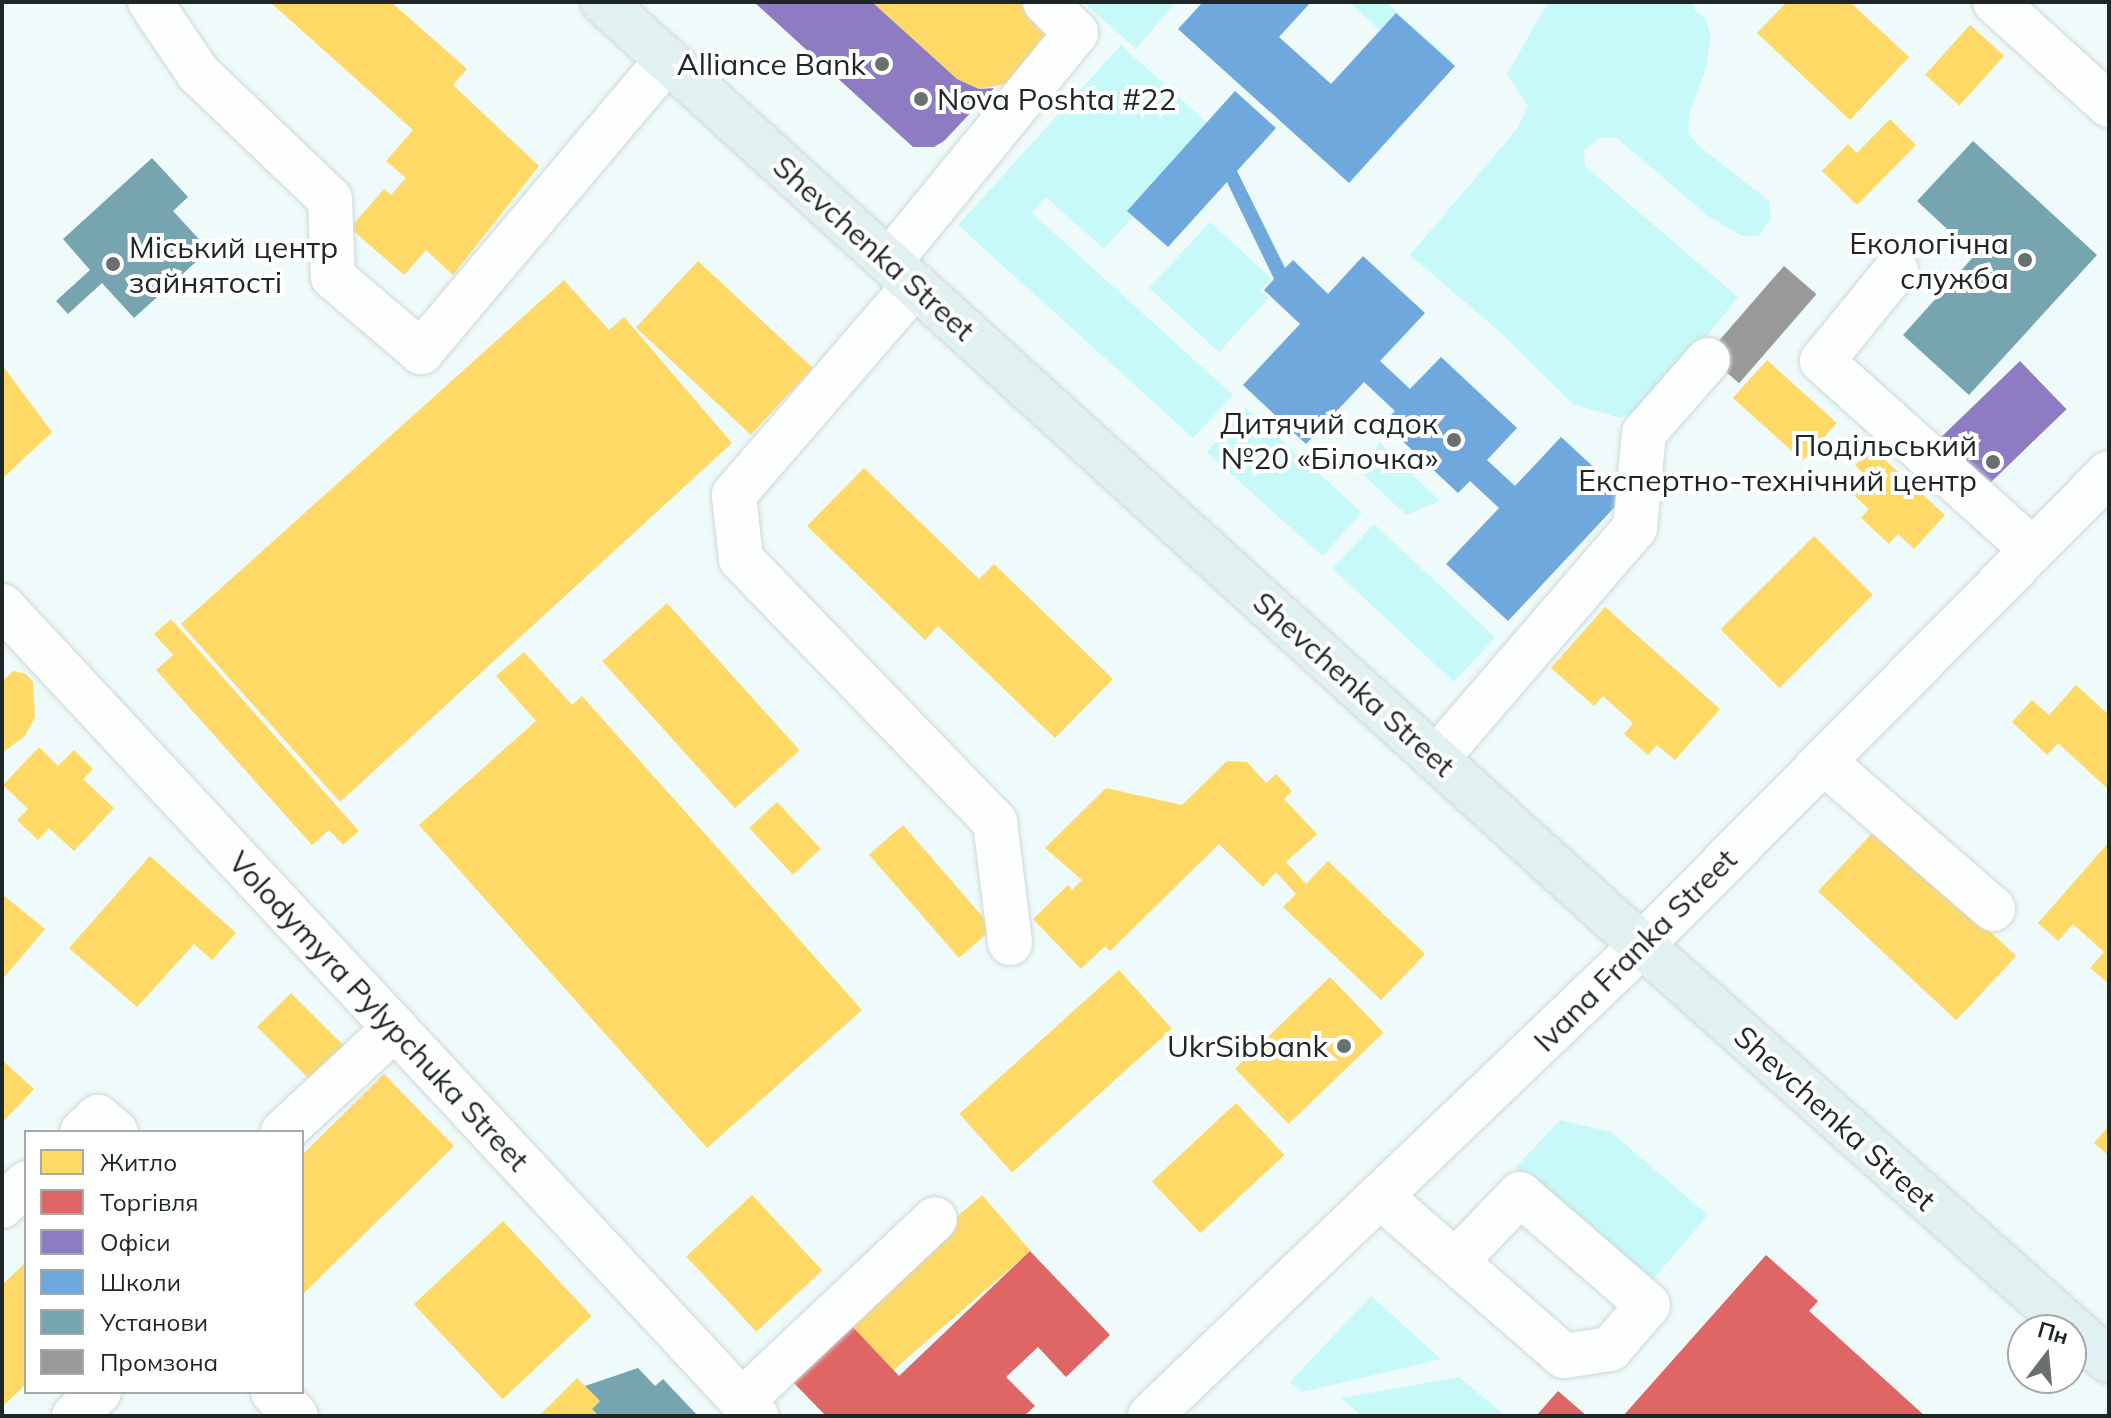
<!DOCTYPE html>
<meta charset="utf-8">
<style>
body{margin:0}
#map{position:relative;width:2111px;height:1418px;overflow:hidden;background:#effafa;font-family:Mulish,sans-serif}
div>[style]{position:absolute}
[style*='--x']{left:calc(var(--x)*1px);top:calc(var(--y)*1px);width:calc(var(--w)*1px);rotate:calc(var(--a)*1deg)}
.green>*{inset:0;background:#c8f9f9;transform-origin:0 0}
.homes>*{inset:0;background:#ffd966;transform-origin:0 0}
.shops>*{inset:0;background:#e06666}
.offices>*{inset:0;background:#8e7cc3;transform-origin:0 0}
.schools>*{inset:0;background:#6fa8dc}
.public>*{inset:0;background:#76a5af}
.industry>*{inset:0;background:#999;transform-origin:0 0}
.roads{filter:drop-shadow(0 0 2px #cfd7d7) drop-shadow(0 0 2px #cfd7d7)}
.minor>*{height:44px;margin:-22px;padding:0 22px;transform-origin:22px;border-radius:22px;background:#fdfefe}
.major>*{height:44px;margin:-22px;padding:0 22px;transform-origin:22px;border-radius:22px;background:#e1f0f0}
.dots>*{width:22px;height:22px;translate:-50% -50%;box-sizing:border-box;border:4px solid #fff;border-radius:50%}
span{translate:-50% -50%;white-space:nowrap;text-align:center;line-height:1.15;-webkit-text-stroke:8px #fff;paint-order:stroke}
.poi-label{font-size:30px;color:#1f2726}
.right{translate:-100% -50%;text-align:right}
.left{translate:0 -50%;text-align:left}
.street-label{font-size:30px;color:#1f2726}
.frame{position:absolute;inset:0;border:4px solid #1f2726;pointer-events:none}
.legend{position:absolute;left:24px;top:1130px;width:280px;height:264px;box-sizing:border-box;background:#fff;border:2px solid #a5a9a8;margin:0;padding:10px 14px;list-style:none;font-size:24px;color:#1f2726}
.legend li{display:flex;align-items:center;gap:16px;height:40px}
.legend b{width:40px;border:2px solid #a5a9a8}
.north{position:absolute;left:2007px;top:1314px;width:80px;height:80px;box-sizing:border-box;background:#fff;border:2px solid #a5a9a8;border-radius:50%;rotate:16deg;font-size:22px;font-weight:700;line-height:32px;text-align:center;color:#1f2726}
.north::after{content:'';display:block;margin:auto;width:28px;height:36px;background:#687170;clip-path:polygon(50% 0,100% 100%,50% 72%,0 100%)}
</style>
<div id="map">
<div class="green">
<i style="clip-path:polygon(1083px 2px,1176px 2px,1136px 49px)"></i>
<i style="clip-path:polygon(1349px 2px,1386px 2px,1451px 61px,1435px 80px)"></i>
<i style="clip-path:polygon(1548px 2px,1694px 2px,1693px 9px,1706px 19px,1711px 38px,1706px 68px,1690px 112px,1688px 133px,1699px 146px,1769px 201px,1771px 217px,1759px 236px,1742px 236px,1708px 216px,1617px 138px,1600px 138px,1584px 150px,1585px 166px,1738px 297px,1647px 410px,1620px 418px,1573px 404px,1502px 334px,1410px 255px,1517px 129px,1528px 106px,1507px 74px)"></i>
<i style="clip-path:polygon(1121px 45px,1213px 128px,1104px 249px,1046px 197px,1032px 213px,1233px 395px,1193px 438px,958px 225px)"></i>
<i style="clip-path:polygon(1210px 222px,1271px 278px,1260px 291px,1269px 298px,1219px 352px,1149px 288px)"></i>
<i style="left:1246px;top:408px;width:156px;height:59px;rotate:42deg"></i>
<i style="clip-path:polygon(1379px 442px,1440px 501px,1406px 515px,1365px 476px)"></i>
<i style="left:1374px;top:524px;width:166px;height:61px;rotate:43deg"></i>
<i style="clip-path:polygon(1560px 1120px,1611px 1132px,1708px 1215px,1650px 1283px,1515px 1168px)"></i>
<i style="clip-path:polygon(1371px 1296px,1441px 1359px,1302px 1392px,1290px 1382px)"></i>
<i style="clip-path:polygon(1459px 1377px,1506px 1416px,1362px 1416px,1341px 1398px)"></i>
</div>
<div class="homes">
<i style="clip-path:polygon(270px 2px,391px 2px,467px 69px,453px 85px,539px 166px,453px 275px,426px 250px,404px 275px,350px 228px,384px 189px,391px 195px,406px 178px,386px 161px,413px 130px)"></i>
<i style="clip-path:polygon(872px 2px,1023px 2px,1055px 31px,1006px 84px,979px 89px,957px 79px)"></i>
<i style="clip-path:polygon(1787px 2px,1850px 2px,1909px 57px,1850px 120px,1757px 33px)"></i>
<i style="left:1970px;top:25px;width:46px;height:67px;rotate:42deg"></i>
<i style="clip-path:polygon(1890px 119px,1916px 145px,1857px 205px,1822px 171px,1848px 144px,1857px 153px)"></i>
<i style="left:698px;top:261px;width:157px;height:91px;rotate:43deg"></i>
<i style="clip-path:polygon(564px 280px,609px 330px,624px 317px,732px 443px,340px 802px,181px 624px)"></i>
<i style="left:1767px;top:360px;width:94px;height:51px;rotate:42deg"></i>
<i style="clip-path:polygon(2px 365px,52px 432px,2px 479px)"></i>
<i style="clip-path:polygon(1872px 448px,1945px 515px,1914px 549px,1898px 534px,1889px 544px,1861px 518px,1869px 509px,1848px 490px,1864px 474px,1855px 465px)"></i>
<i style="clip-path:polygon(864px 468px,979px 579px,994px 564px,1113px 679px,1055px 738px,938px 626px,925px 640px,807px 526px)"></i>
<i style="left:1814px;top:536px;width:83px;height:132px;rotate:45deg"></i>
<i style="left:667px;top:603px;width:198px;height:87px;rotate:48deg"></i>
<i style="clip-path:polygon(1605px 607px,1720px 709px,1675px 760px,1657px 745px,1648px 755px,1624px 734px,1633px 723px,1603px 696px,1594px 706px,1551px 668px)"></i>
<i style="clip-path:polygon(171px 619px,359px 831px,343px 845px,329px 830px,312px 845px,156px 670px,173px 655px,154px 634px)"></i>
<i style="clip-path:polygon(524px 652px,572px 705px,582px 696px,862px 1010px,707px 1148px,419px 825px,536px 721px,496px 676px)"></i>
<i style="clip-path:polygon(13px 671px,26px 674px,33px 682px,35px 717px,25px 736px,2px 753px,2px 682px)"></i>
<i style="clip-path:polygon(2076px 685px,2109px 715px,2109px 790px,2058px 743px,2047px 755px,2012px 722px,2032px 700px,2049px 715px)"></i>
<i style="clip-path:polygon(39px 747px,58px 766px,74px 750px,93px 769px,83px 779px,114px 808px,74px 851px,49px 828px,38px 840px,17px 820px,28px 809px,3px 785px)"></i>
<i style="clip-path:polygon(1227px 761px,1247px 762px,1266px 783px,1276px 774px,1292px 791px,1284px 799px,1317px 834px,1286px 862px,1306px 884px,1328px 861px,1425px 954px,1381px 1000px,1283px 907px,1296px 894px,1276px 872px,1263px 887px,1219px 844px,1110px 951px,1105px 946px,1081px 969px,1033px 919px,1068px 885px,1072px 890px,1082px 880px,1045px 848px,1106px 788px,1182px 805px)"></i>
<i style="left:777px;top:802px;width:64px;height:38px;rotate:47deg"></i>
<i style="left:903px;top:825px;width:137px;height:45px;rotate:49deg"></i>
<i style="left:1878px;top:827px;width:189px;height:88px;rotate:43deg"></i>
<i style="clip-path:polygon(2109px 842px,2109px 980px,2107px 982px,2090px 968px,2104px 952px,2073px 924px,2058px 941px,2038px 923px)"></i>
<i style="clip-path:polygon(150px 856px,236px 933px,212px 960px,194px 944px,137px 1007px,69px 948px)"></i>
<i style="clip-path:polygon(2px 894px,45px 929px,2px 980px)"></i>
<i style="left:1119px;top:970px;width:79px;height:215px;rotate:48deg"></i>
<i style="left:1330px;top:977px;width:77px;height:132px;rotate:46deg"></i>
<i style="left:291px;top:993px;width:76px;height:48px;rotate:45deg"></i>
<i style="clip-path:polygon(2px 1060px,34px 1089px,2px 1123px)"></i>
<i style="clip-path:polygon(384px 1074px,454px 1146px,302px 1295px,302px 1155px)"></i>
<i style="left:1236px;top:1103px;width:71px;height:115px;rotate:47deg"></i>
<i style="clip-path:polygon(2109px 1126px,2109px 1156px,2094px 1143px)"></i>
<i style="left:752px;top:1195px;width:103px;height:90px;rotate:47deg"></i>
<i style="left:982px;top:1195px;width:74px;height:185px;rotate:49deg"></i>
<i style="left:503px;top:1221px;width:130px;height:122px;rotate:47deg"></i>
<i style="clip-path:polygon(26px 1262px,26px 1384px,2px 1407px,2px 1285px)"></i>
<i style="clip-path:polygon(577px 1378px,600px 1401px,592px 1409px,597px 1414px,595px 1416px,539px 1416px)"></i>
</div>
<div class="shops">
<i style="clip-path:polygon(1030px 1251px,1110px 1335px,1066px 1377px,1038px 1347px,1006px 1377px,1035px 1406px,1024px 1416px,826px 1416px,790px 1379px,849px 1323px,899px 1376px)"></i>
<i style="clip-path:polygon(1766px 1255px,1818px 1301px,1809px 1311px,1925px 1416px,1623px 1416px)"></i>
<i style="clip-path:polygon(1558px 1391px,1587px 1416px,1536px 1416px)"></i>
</div>
<div class="offices">
<i style="clip-path:polygon(754px 2px,872px 2px,957px 79px,979px 89px,994px 88px,944px 141px,934px 147px,913px 147px)"></i>
<i style="left:2020px;top:361px;width:67px;height:117px;rotate:46deg"></i>
</div>
<div class="schools">
<i style="clip-path:polygon(1203px 2px,1311px 2px,1279px 37px,1331px 84px,1396px 13px,1455px 66px,1349px 183px,1178px 29px)"></i>
<i style="clip-path:polygon(1235px 91px,1276px 128px,1237px 171px,1285px 268px,1293px 260px,1328px 294px,1363px 256px,1425px 313px,1380px 361px,1410px 389px,1441px 357px,1517px 428px,1487px 460px,1515px 486px,1561px 437px,1625px 496px,1508px 621px,1446px 564px,1499px 508px,1470px 481px,1458px 493px,1383px 423px,1395px 411px,1364px 382px,1306px 444px,1243px 385px,1300px 324px,1264px 290px,1274px 279px,1227px 182px,1168px 247px,1127px 211px)"></i>
</div>
<div class="public">
<i style="clip-path:polygon(1973px 141px,2097px 255px,1969px 395px,1903px 335px,1975px 255px,1917px 201px)"></i>
<i style="clip-path:polygon(152px 158px,188px 197px,173px 211px,209px 250px,134px 318px,102px 283px,68px 314px,56px 301px,90px 270px,63px 239px)"></i>
<i style="clip-path:polygon(638px 1368px,655px 1386px,663px 1379px,698px 1416px,599px 1416px,592px 1409px,600px 1401px,585px 1386px)"></i>
</div>
<div class="industry">
<i style="left:1784px;top:266px;width:43px;height:118px;rotate:41deg"></i>
</div>
<div class="roads">
<div class="minor">
<i style="--x:150;--y:2;--w:86;--a:55.9"></i>
<i style="--x:198;--y:73;--w:182;--a:43.7"></i>
<i style="--x:330;--y:199;--w:78;--a:87.8"></i>
<i style="--x:333;--y:277;--w:116;--a:40.4"></i>
<i style="--x:421;--y:352;--w:382;--a:-49.9"></i>
<i style="--x:1995;--y:2;--w:154;--a:42.1"></i>
<i style="--x:889;--y:262;--w:296;--a:-50.8"></i>
<i style="--x:1076;--y:33;--w:44;--a:-135"></i>
<i style="--x:1896;--y:270;--w:117;--a:129.1"></i>
<i style="--x:1822;--y:361;--w:283;--a:41.9"></i>
<i style="--x:915;--y:285;--w:277;--a:130.8"></i>
<i style="--x:734;--y:495;--w:64;--a:83.8"></i>
<i style="--x:741;--y:559;--w:366;--a:46"></i>
<i style="--x:995;--y:822;--w:122;--a:82.9"></i>
<i style="--x:2;--y:606;--w:1107;--a:47.05"></i>
<i style="--x:1436;--y:759;--w:305;--a:-49.3"></i>
<i style="--x:1635;--y:528;--w:95;--a:-84.6"></i>
<i style="--x:1644;--y:433;--w:97;--a:-48.8"></i>
<i style="--x:1824;--y:762;--w:224;--a:41"></i>
<i style="--x:82;--y:1132;--w:22;--a:-43"></i>
<i style="--x:98;--y:1117;--w:23;--a:40"></i>
<i style="--x:283;--y:1132;--w:153;--a:-42.9"></i>
<i style="--x:1380;--y:1196;--w:244;--a:41"></i>
<i style="--x:1564;--y:1356;--w:47;--a:-8.7"></i>
<i style="--x:1610;--y:1349;--w:58;--a:-49.2"></i>
<i style="--x:1648;--y:1305;--w:169;--a:-139.1"></i>
<i style="--x:1520;--y:1194;--w:93;--a:133.7"></i>
<i style="--x:2;--y:1206;--w:33;--a:-43"></i>
<i style="--x:273;--y:1392;--w:33;--a:46"></i>
<i style="--x:742;--y:1401;--w:265;--a:-43.3"></i>
<i style="--x:74;--y:1416;--w:35;--a:-44"></i>
<i style="--x:1150;--y:1416;--w:681;--a:-43.75"></i>
<i style="--x:1642;--y:945;--w:664;--a:-45.31"></i>
</div>
<div class="major">
<i style="--x:603;--y:2;--w:1356;--a:42.25"></i>
<i style="--x:1607;--y:914;--w:672;--a:41.68"></i>
</div>
</div>
<div class="dots">
<i style="left:882px;top:64px;background:#687170"></i>
<i style="left:921px;top:99px;background:#687170"></i>
<i style="left:2025px;top:260px;background:#687170"></i>
<i style="left:113px;top:264px;background:#687170"></i>
<i style="left:1454px;top:440px;background:#687170"></i>
<i style="left:1993px;top:462px;background:#687170"></i>
<i style="left:1344px;top:1046px;background:#687170"></i>
</div>
<div class="poi-label">
<span class="right" style="left:866px;top:64px">Alliance Bank</span>
<span class="left" style="left:937px;top:99px">Nova Poshta #22</span>
<span class="right" style="left:2009px;top:260px">Екологічна<br>служба</span>
<span class="left" style="left:129px;top:264px">Міський центр<br>зайнятості</span>
<span class="right" style="left:1438px;top:440px">Дитячий садок<br>№20 «Білочка»</span>
<span class="right" style="left:1977px;top:462px">Подільський<br>Експертно-технічний центр</span>
<span class="right" style="left:1328px;top:1046px">UkrSibbank</span>
</div>
<div class="street-label">
<span style="left:874px;top:248px;rotate:42deg">Shevchenka Street</span>
<span style="left:1354px;top:684px;rotate:42deg">Shevchenka Street</span>
<span style="left:1635px;top:950px;rotate:-45deg">Ivana Franka Street</span>
<span style="left:379px;top:1011px;rotate:47deg">Volodymyra Pylypchuka Street</span>
<span style="left:1835px;top:1118px;rotate:42deg">Shevchenka Street</span>
</div>
<div class="frame"></div>
<ul class="legend">
<li><b style="height:22px;background:#ffd966"></b>Житло</li>
<li><b style="height:22px;background:#e06666"></b>Торгівля</li>
<li><b style="height:22px;background:#8e7cc3"></b>Офіси</li>
<li><b style="height:22px;background:#6fa8dc"></b>Школи</li>
<li><b style="height:22px;background:#76a5af"></b>Установи</li>
<li><b style="height:22px;background:#999"></b>Промзона</li>
</ul>
<div class="north">Пн</div>
</div>
